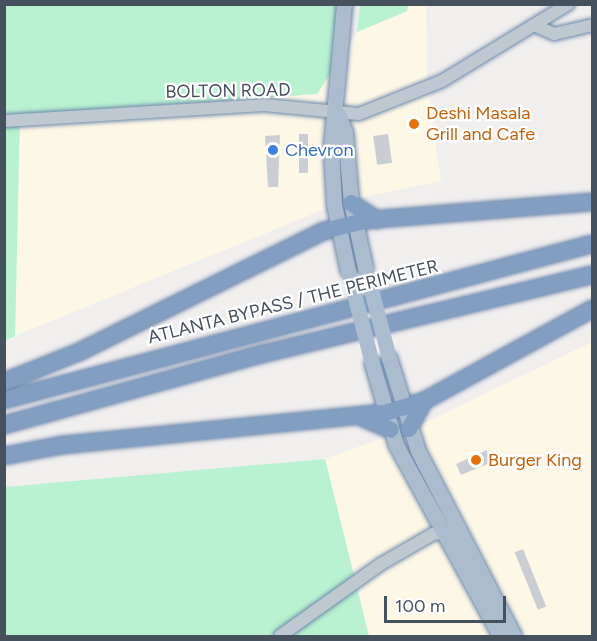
<!DOCTYPE html>
<style>
body{margin:0}
#map{position:relative;width:597px;height:641px;overflow:hidden;background:#f1eeee;font-family:Figtree,sans-serif}
div>[style]{position:absolute}
[style*='--x']{left:calc(var(--x)*1px);top:calc(var(--y)*1px);width:calc(var(--w)*1px);rotate:calc(var(--a)*1deg)}
.commercial>*{inset:0;background:#fdf7e6}
.green>*{inset:0;background:#b9f2d1}
.building>*{inset:0;background:#cacdd3;transform-origin:0 0}
.roads{filter:drop-shadow(0 0 2px #6d89ac) drop-shadow(0 0 2px #6d89ac)}
.minor>*{height:12px;margin:-6px;padding:0 6px;transform-origin:6px;border-radius:6px;background:#bdc8d1}
.major>*{height:15px;margin:-7.5px;padding:0 7.5px;transform-origin:7.5px;border-radius:7.5px;background:#acbccf}
.highway>*{height:16px;margin:-8px;padding:0 8px;transform-origin:8px;border-radius:8px;background:#829ec1}
.major-bridge>*{height:15px;margin:-7.5px;padding:0 7.5px;transform-origin:7.5px;border-radius:7.5px;background:#acbccf}
.dots>*{width:16px;height:16px;translate:-50% -50%;box-sizing:border-box;border:3px solid #fff;border-radius:50%}
span{translate:-50% -50%;white-space:nowrap;text-align:center;line-height:1.15;-webkit-text-stroke:4.5px #fff;paint-order:stroke}
.street-label{font-size:18px;color:#45515d}
.food-label{font-size:18px;color:#c56008}
.left{translate:0 -50%;text-align:left}
.shop-label{font-size:18px;color:#366cbe}
.frame{position:absolute;inset:0;border:6px solid #45515d;pointer-events:none}
.scale{position:absolute;left:384px;top:596px;width:122px;height:27px;box-sizing:border-box;border:3px solid #45515d;border-top:0;padding-left:8px;font-size:18px;line-height:21px;white-space:nowrap;color:#45515d;-webkit-text-stroke:4px #fff;paint-order:stroke}
</style>
<div id="map">
<div class="commercial">
<i style="clip-path:polygon(408px 5px,426px 5px,427px 81px,441px 181px,344px 201px,15px 336px,20px 115px,317px 94px,357px 32px,407px 12px)"></i>
<i style="clip-path:polygon(592px 342px,592px 636px,369px 636px,325px 459px,424px 423px)"></i>
</div>
<div class="green">
<i style="clip-path:polygon(4px 5px,348px 5px,343px 54px,317px 94px,20px 115px,15px 336px,5px 341px)"></i>
<i style="clip-path:polygon(360px 5px,360px 4px,408px 5px,407px 11px,357px 32px)"></i>
<i style="clip-path:polygon(325px 459px,369px 636px,5px 636px,5px 487px)"></i>
</div>
<div class="building">
<i style="left:299px;top:134px;width:9px;height:39px"></i>
<i style="left:388px;top:134px;width:29px;height:15px;rotate:82deg"></i>
<i style="clip-path:polygon(280px 135px,278px 187px,268px 187px,265px 136px)"></i>
<i style="clip-path:polygon(487px 450px,490px 463px,461px 475px,456px 464px)"></i>
<i style="left:523px;top:549px;width:62px;height:9px;rotate:68deg"></i>
</div>
<div class="roads">
<div class="minor">
<i style="--x:536;--y:26;--w:20;--a:24"></i>
<i style="--x:554;--y:34;--w:39;--a:-13"></i>
<i style="--x:4;--y:121;--w:260;--a:-3.5"></i>
<i style="--x:264;--y:105;--w:95;--a:5.4"></i>
<i style="--x:359;--y:114;--w:89;--a:-21.7"></i>
<i style="--x:442;--y:81;--w:148;--a:-31.4"></i>
<i style="--x:280;--y:636;--w:124;--a:-35.5"></i>
<i style="--x:381;--y:564;--w:60;--a:-30"></i>
<i style="--x:433;--y:534;--w:17;--a:-10"></i>
</div>
<div class="major">
<i style="--x:344;--y:4;--w:145;--a:95.2"></i>
<i style="--x:331;--y:148;--w:56;--a:86.9"></i>
<i style="--x:334;--y:204;--w:68;--a:78.2"></i>
<i style="--x:338;--y:114;--w:19;--a:69"></i>
<i style="--x:345;--y:132;--w:71;--a:85.2"></i>
<i style="--x:351;--y:203;--w:66;--a:77.7"></i>
<i style="--x:389;--y:358;--w:97;--a:72.7"></i>
<i style="--x:418;--y:451;--w:208;--a:62.6"></i>
<i style="--x:372;--y:363;--w:85;--a:73.7"></i>
<i style="--x:396;--y:445;--w:217;--a:61.4"></i>
</div>
<div class="highway">
<i style="--x:351;--y:203;--w:31;--a:33"></i>
<i style="--x:4;--y:382;--w:81;--a:-21.8"></i>
<i style="--x:79;--y:352;--w:273;--a:-26.3"></i>
<i style="--x:324;--y:231;--w:44;--a:-14.3"></i>
<i style="--x:367;--y:220;--w:226;--a:-4.6"></i>
<i style="--x:4;--y:400;--w:608;--a:-14.86"></i>
<i style="--x:363;--y:418;--w:30;--a:23"></i>
<i style="--x:4;--y:425;--w:268;--a:-15.4"></i>
<i style="--x:262;--y:354;--w:339;--a:-13.5"></i>
<i style="--x:409;--y:429;--w:32;--a:-62"></i>
<i style="--x:4;--y:456;--w:60;--a:-10.6"></i>
<i style="--x:63;--y:445;--w:324;--a:-5.7"></i>
<i style="--x:385;--y:413;--w:41;--a:-17.1"></i>
<i style="--x:424;--y:401;--w:192;--a:-28.7"></i>
</div>
</div>
<div class="major-bridge">
<i style="--x:365;--y:267;--w:94;--a:75.2"></i>
<i style="--x:348;--y:271;--w:95;--a:75.4"></i>
</div>
<div class="dots">
<i style="left:414px;top:124px;background:#e8710a"></i>
<i style="left:273px;top:150px;background:#3f7fe0"></i>
<i style="left:476px;top:460px;background:#e8710a"></i>
</div>
<div class="street-label">
<span style="left:228px;top:91px;rotate:-1deg">BOLTON ROAD</span>
<span style="left:293px;top:302px;rotate:-14deg">ATLANTA BYPASS / THE PERIMETER</span>
</div>
<div class="food-label">
<span class="left" style="left:426px;top:124px">Deshi Masala<br>Grill and Cafe</span>
<span class="left" style="left:488px;top:460px">Burger King</span>
</div>
<div class="shop-label">
<span class="left" style="left:285px;top:150px">Chevron</span>
</div>
<div class="frame"></div>
<div class="scale">100 m</div>
</div>
